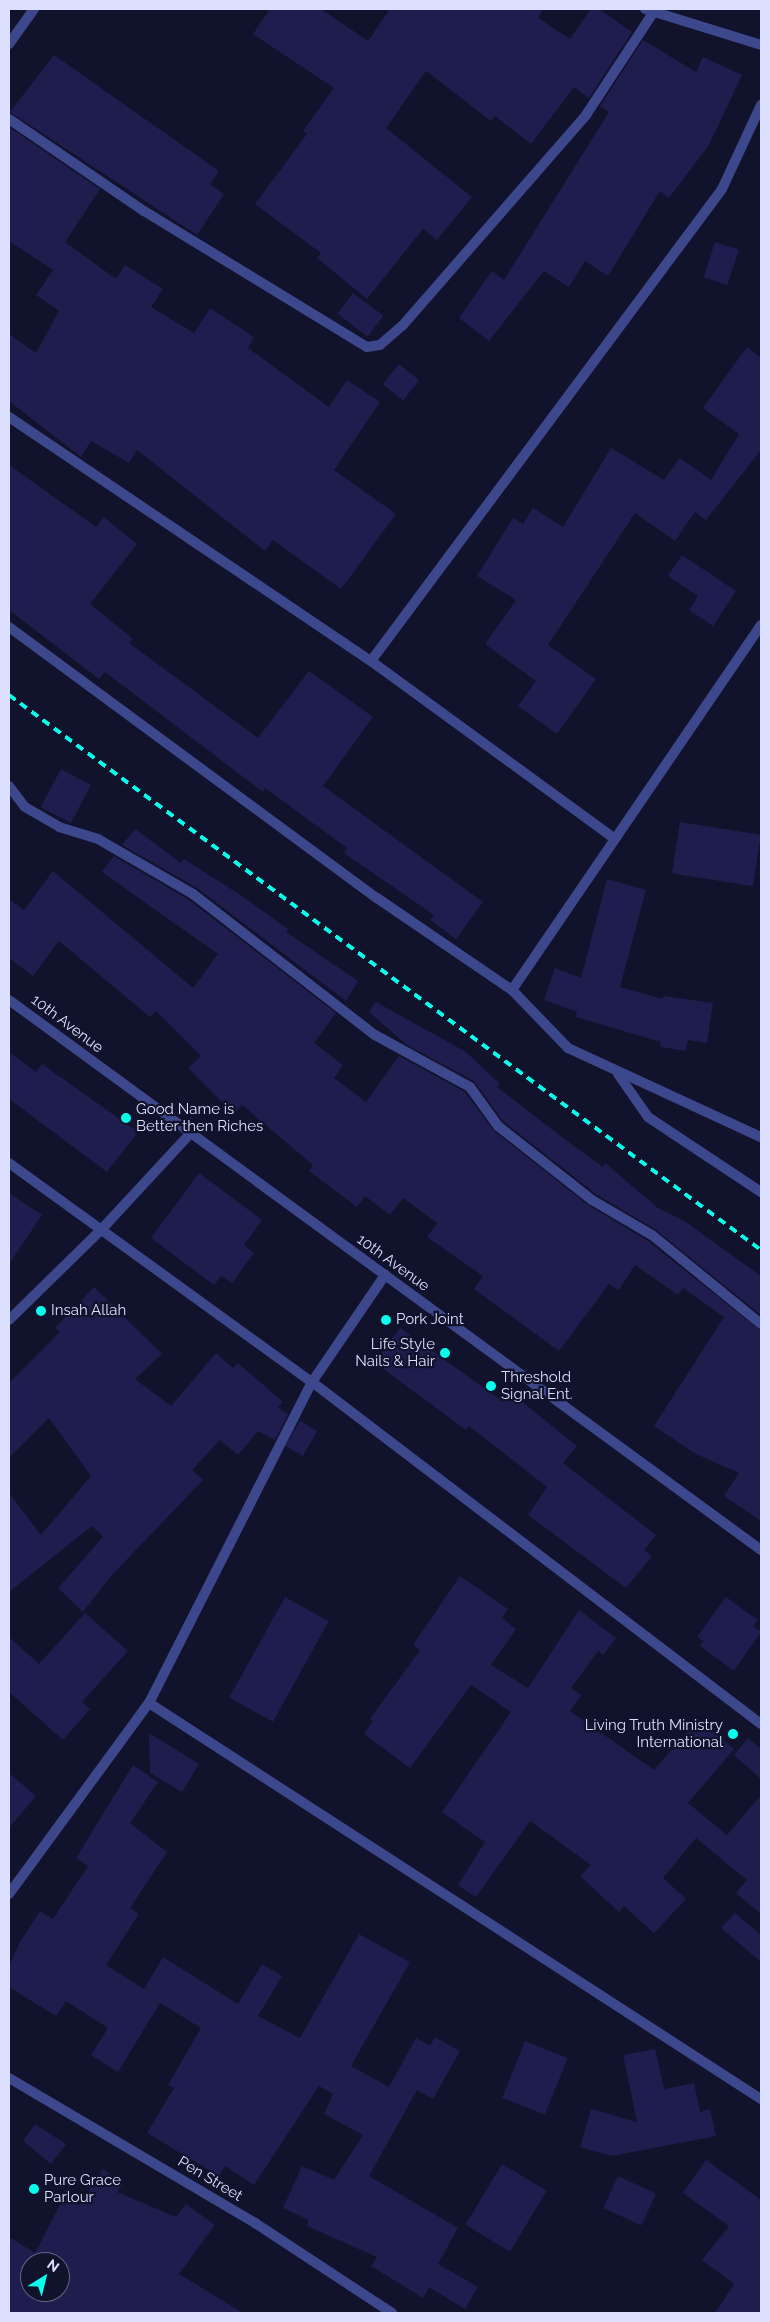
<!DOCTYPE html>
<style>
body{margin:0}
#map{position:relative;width:770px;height:2322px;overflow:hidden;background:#11122c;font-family:Raleway,sans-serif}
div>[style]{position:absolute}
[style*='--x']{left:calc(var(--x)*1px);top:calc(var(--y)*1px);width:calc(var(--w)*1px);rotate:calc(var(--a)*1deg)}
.building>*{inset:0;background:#1f1d4d;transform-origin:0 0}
.street>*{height:10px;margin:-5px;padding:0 5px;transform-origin:5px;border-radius:5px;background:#3d478b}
.rail>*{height:4px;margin-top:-2px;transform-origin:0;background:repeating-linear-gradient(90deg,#09feec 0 8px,transparent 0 14px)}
.dots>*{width:14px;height:14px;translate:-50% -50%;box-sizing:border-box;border:2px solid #11122c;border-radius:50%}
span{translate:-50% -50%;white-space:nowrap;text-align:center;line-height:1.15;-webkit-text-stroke:4.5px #11122c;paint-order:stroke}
.street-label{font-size:15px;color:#dddfff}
.poi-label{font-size:15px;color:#dddfff}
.left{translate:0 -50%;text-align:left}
.right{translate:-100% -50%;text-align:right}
.frame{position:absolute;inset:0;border:10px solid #dddfff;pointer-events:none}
.north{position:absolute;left:20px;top:2252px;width:50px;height:50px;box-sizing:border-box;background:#11122c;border:1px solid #636480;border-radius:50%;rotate:36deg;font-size:14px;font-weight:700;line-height:20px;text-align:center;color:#dddfff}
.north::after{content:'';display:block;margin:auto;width:18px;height:22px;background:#09feec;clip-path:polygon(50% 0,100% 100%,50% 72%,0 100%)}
</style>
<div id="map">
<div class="building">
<i style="clip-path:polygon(270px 9px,321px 9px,368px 41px,390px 9px,543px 9px,538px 18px,570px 39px,591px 9px,599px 9px,632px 32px,589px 98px,574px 87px,531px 144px,495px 116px,491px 121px,426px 71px,386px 128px,472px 197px,437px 240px,423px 229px,367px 299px,317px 258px,321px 253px,255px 204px,307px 134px,303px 131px,334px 88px,253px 34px)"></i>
<i style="clip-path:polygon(643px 40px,696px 72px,703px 57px,742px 75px,709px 145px,669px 198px,660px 191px,608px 276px,585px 261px,569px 287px,544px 271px,489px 341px,459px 318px,492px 271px,504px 280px,609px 112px,600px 106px)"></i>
<i style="clip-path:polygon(54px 55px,219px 171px,210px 184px,224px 194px,197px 235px,10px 112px)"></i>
<i style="clip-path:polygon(9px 127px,100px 189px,65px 242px,116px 279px,125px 265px,163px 289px,151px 307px,194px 333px,210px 308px,254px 337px,248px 348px,329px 407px,347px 380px,380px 402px,334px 470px,396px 514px,341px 589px,273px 540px,265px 551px,137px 450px,129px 463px,91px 441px,81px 457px,9px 401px,9px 334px,36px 353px,59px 311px,36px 295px,53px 270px,9px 241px)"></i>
<i style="left:715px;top:242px;width:25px;height:37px;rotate:18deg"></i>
<i style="left:353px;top:293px;width:38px;height:26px;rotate:37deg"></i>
<i style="clip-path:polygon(747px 347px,761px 358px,761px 450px,706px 520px,695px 512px,675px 541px,635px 513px,548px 645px,596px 679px,557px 734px,518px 706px,536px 681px,485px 644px,516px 600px,477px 576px,513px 518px,523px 524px,533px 508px,563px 527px,611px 448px,664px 480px,680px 458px,711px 480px,739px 434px,703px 408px)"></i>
<i style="left:399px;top:364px;width:26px;height:26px;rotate:39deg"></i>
<i style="clip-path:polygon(9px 465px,96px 527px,104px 517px,137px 544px,90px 604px,133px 639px,129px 643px,258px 738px,309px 671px,373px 717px,323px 786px,483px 902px,456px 939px,430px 920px,434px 915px,344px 853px,347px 848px,265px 788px,263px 792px,105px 672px,99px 679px,9px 610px)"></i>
<i style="clip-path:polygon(682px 555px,736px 591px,713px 626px,689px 610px,698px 596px,668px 576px)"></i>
<i style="left:61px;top:769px;width:34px;height:43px;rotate:28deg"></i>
<i style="left:680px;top:822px;width:82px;height:52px;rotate:9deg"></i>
<i style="clip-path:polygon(135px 829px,181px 863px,184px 859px,245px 898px,288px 929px,286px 932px,358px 981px,346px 1001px,197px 888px,122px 845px)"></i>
<i style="clip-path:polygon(114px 856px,189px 900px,336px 1013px,314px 1043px,343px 1065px,334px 1078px,366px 1102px,399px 1056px,465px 1092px,494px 1131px,588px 1205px,648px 1241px,761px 1331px,761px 1521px,724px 1496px,739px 1473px,696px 1454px,654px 1426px,724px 1317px,683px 1288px,678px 1295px,635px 1265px,619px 1290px,609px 1284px,559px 1351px,474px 1289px,483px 1276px,427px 1237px,437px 1223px,403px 1198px,390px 1215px,365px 1196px,357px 1207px,309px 1171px,313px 1165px,242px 1105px,234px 1114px,188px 1068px,201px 1056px,156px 1011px,150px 1017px,59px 941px,33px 976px,9px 958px,9px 899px,24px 910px,53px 871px,193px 988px,218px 954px,102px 872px)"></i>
<i style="clip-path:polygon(607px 879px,646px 890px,620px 987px,663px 999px,663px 996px,713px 1003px,707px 1043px,688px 1040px,686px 1051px,660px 1047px,661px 1042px,576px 1017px,577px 1012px,544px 1000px,555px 968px,581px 978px)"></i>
<i style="clip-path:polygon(376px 1002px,466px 1052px,500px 1084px,497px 1087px,567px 1141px,603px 1167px,605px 1163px,658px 1208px,683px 1220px,761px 1276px,761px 1315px,656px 1230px,596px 1194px,503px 1121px,474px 1081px,407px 1045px,369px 1012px)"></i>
<i style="clip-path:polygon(9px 1052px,36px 1072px,42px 1064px,138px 1132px,107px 1172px,9px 1099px)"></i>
<i style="clip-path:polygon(199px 1173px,262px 1220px,244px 1245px,254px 1253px,232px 1283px,221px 1276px,214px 1285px,151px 1238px)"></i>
<i style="clip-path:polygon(9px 1193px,42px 1215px,9px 1264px)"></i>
<i style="clip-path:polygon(94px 1287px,162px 1354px,135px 1379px,171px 1406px,216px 1353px,233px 1368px,238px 1363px,283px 1402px,278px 1408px,288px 1414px,275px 1440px,258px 1431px,238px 1455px,220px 1440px,192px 1470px,203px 1480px,111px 1576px,83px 1612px,58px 1588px,103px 1537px,92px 1526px,9px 1592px,9px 1493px,41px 1535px,91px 1476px,49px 1418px,9px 1458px,9px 1383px,60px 1332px,55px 1328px)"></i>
<i style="clip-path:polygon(400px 1328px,502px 1401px,507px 1394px,520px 1400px,577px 1446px,563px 1463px,656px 1535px,644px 1550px,652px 1556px,626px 1588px,528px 1515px,547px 1487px,469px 1426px,466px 1430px,374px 1362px)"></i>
<i style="left:300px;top:1421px;width:20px;height:29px;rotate:30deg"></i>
<i style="clip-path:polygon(460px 1576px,508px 1609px,502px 1618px,516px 1629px,491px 1665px,528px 1688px,579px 1610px,616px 1638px,603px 1655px,598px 1651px,571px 1688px,581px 1695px,570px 1711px,654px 1770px,698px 1719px,734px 1749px,688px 1803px,727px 1835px,761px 1795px,761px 1914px,736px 1893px,747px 1880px,696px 1838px,663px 1878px,686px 1899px,654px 1933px,624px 1906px,619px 1912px,580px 1876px,591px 1865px,530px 1821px,476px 1897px,458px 1885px,485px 1842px,442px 1812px,511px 1712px,471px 1685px,410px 1768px,364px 1734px,373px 1721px,370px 1719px,420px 1650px,413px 1645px)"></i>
<i style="left:285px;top:1597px;width:50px;height:115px;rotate:29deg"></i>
<i style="clip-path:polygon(726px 1597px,758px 1620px,753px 1626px,761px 1632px,734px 1671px,700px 1646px,703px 1641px,697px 1637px)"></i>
<i style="clip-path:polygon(85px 1613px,128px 1651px,82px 1702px,90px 1709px,63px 1740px,9px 1692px,9px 1637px,39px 1664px)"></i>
<i style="clip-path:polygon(149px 1733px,199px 1764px,182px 1792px,150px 1773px)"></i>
<i style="clip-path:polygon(748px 1738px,761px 1749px,761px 1779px,734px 1755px)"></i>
<i style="clip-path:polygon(133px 1765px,158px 1782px,130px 1823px,167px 1852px,130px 1908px,139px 1914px,106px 1965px,144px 1989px,163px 1957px,238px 2004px,262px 1964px,282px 1976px,258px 2016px,300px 2038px,359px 1934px,410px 1962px,351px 2066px,389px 2087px,416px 2038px,430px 2046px,435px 2037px,460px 2051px,433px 2099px,417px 2090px,369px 2176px,458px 2228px,438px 2264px,478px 2287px,465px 2309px,429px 2287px,423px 2298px,371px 2266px,377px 2257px,307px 2226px,309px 2220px,283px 2208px,302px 2166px,334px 2180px,363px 2135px,324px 2114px,333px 2094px,319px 2086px,254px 2185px,225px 2166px,219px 2176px,147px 2133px,174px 2088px,168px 2085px,201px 2028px,160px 2003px,118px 2072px,91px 2055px,108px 2028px,66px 2001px,56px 2016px,9px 1987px,9px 1966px,20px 1942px,40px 1911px,53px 1919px,88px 1866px,76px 1858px)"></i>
<i style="clip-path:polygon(9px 1773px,36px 1796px,9px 1828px)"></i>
<i style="clip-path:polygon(735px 1913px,761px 1935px,761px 1962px,721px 1928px)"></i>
<i style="left:525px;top:2041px;width:46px;height:61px;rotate:22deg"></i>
<i style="clip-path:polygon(655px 2049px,664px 2089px,694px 2083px,700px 2112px,710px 2109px,716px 2136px,612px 2156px,580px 2147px,591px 2109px,637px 2122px,623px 2055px)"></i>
<i style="clip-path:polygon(35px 2124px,66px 2144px,51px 2164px,23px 2141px)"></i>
<i style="clip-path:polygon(706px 2160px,761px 2200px,761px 2313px,715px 2313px,734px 2284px,702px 2260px,729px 2226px,683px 2193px)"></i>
<i style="left:502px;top:2164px;width:52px;height:71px;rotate:31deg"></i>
<i style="clip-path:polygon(evenodd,103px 2169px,123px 2184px,117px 2192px,176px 2217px,186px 2204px,215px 2225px,179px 2274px,243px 2313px,9px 2313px,9px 2237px,35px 2253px,64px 2197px,79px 2205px,103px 2169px,30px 2262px,60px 2262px,60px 2292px,30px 2292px,30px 2262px)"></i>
<i style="left:618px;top:2176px;width:42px;height:35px;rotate:25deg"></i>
</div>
<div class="street">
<i style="--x:645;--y:9;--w:121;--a:17.2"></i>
<i style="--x:9;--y:44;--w:43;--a:-54.5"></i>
<i style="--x:9;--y:119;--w:163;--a:34.3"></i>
<i style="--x:144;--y:211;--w:261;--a:31.4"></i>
<i style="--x:367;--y:347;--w:13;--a:-9"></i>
<i style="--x:380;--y:345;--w:30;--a:-41"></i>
<i style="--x:403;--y:325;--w:279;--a:-48.9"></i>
<i style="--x:586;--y:115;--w:122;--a:-56.7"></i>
<i style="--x:9;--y:417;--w:437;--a:34"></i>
<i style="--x:371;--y:661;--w:301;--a:36.1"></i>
<i style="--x:9;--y:627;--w:457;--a:36.4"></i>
<i style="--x:377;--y:898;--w:163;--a:34.3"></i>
<i style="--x:512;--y:990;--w:81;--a:46"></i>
<i style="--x:568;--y:1048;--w:213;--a:24.8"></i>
<i style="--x:371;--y:661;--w:588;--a:-53.36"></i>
<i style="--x:722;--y:189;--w:93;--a:-65.1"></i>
<i style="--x:9;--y:786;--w:26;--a:53"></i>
<i style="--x:25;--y:807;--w:39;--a:30"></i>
<i style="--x:59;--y:827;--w:41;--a:17.1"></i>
<i style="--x:98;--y:839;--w:110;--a:30.1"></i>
<i style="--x:193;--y:894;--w:230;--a:37.8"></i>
<i style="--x:375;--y:1035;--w:108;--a:28.7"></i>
<i style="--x:470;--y:1087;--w:48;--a:54.3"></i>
<i style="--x:498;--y:1126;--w:120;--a:38.2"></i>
<i style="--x:592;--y:1200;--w:69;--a:30.3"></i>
<i style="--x:652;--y:1235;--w:141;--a:39.2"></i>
<i style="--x:512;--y:990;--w:442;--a:-55.7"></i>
<i style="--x:9;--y:1000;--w:932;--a:36.18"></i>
<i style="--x:618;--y:1074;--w:52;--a:55.1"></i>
<i style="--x:648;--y:1117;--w:136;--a:33.6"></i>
<i style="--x:9;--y:1163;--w:374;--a:35.9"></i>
<i style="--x:312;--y:1382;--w:564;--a:37.3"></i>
<i style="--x:9;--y:1320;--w:127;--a:-44.4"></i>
<i style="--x:100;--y:1231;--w:131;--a:-47.2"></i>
<i style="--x:149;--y:1703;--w:729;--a:32.91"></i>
<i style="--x:9;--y:1894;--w:237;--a:-53.8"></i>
<i style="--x:149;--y:1703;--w:360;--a:-63.1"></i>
<i style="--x:312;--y:1382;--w:130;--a:-55.7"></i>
<i style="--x:9;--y:2078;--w:286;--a:30.5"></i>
<i style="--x:255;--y:2223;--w:164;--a:33.3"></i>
</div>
<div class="rail">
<i style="--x:9;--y:695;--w:935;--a:36.43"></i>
</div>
<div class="dots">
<i style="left:126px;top:1118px;background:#09feec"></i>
<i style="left:41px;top:1311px;background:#09feec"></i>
<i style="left:386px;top:1320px;background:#09feec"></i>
<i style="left:445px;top:1353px;background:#09feec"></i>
<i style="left:491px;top:1386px;background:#09feec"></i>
<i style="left:733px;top:1734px;background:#09feec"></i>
<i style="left:34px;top:2189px;background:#09feec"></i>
</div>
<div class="street-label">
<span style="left:67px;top:1024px;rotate:37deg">10th Avenue</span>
<span style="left:393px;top:1263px;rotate:36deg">10th Avenue</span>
<span style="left:210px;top:2179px;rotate:31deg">Pen Street</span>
</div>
<div class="poi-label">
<span class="left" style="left:136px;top:1118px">Good Name is<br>Better then Riches</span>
<span class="left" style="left:51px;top:1311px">Insah Allah</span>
<span class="left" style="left:396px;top:1320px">Pork Joint</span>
<span class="right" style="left:435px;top:1353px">Life Style<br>Nails &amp; Hair</span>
<span class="left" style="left:501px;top:1386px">Threshold<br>Signal Ent.</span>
<span class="right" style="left:723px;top:1734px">Living Truth Ministry<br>International</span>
<span class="left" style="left:44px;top:2189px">Pure Grace<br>Parlour</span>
</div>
<div class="frame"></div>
<div class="north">N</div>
</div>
